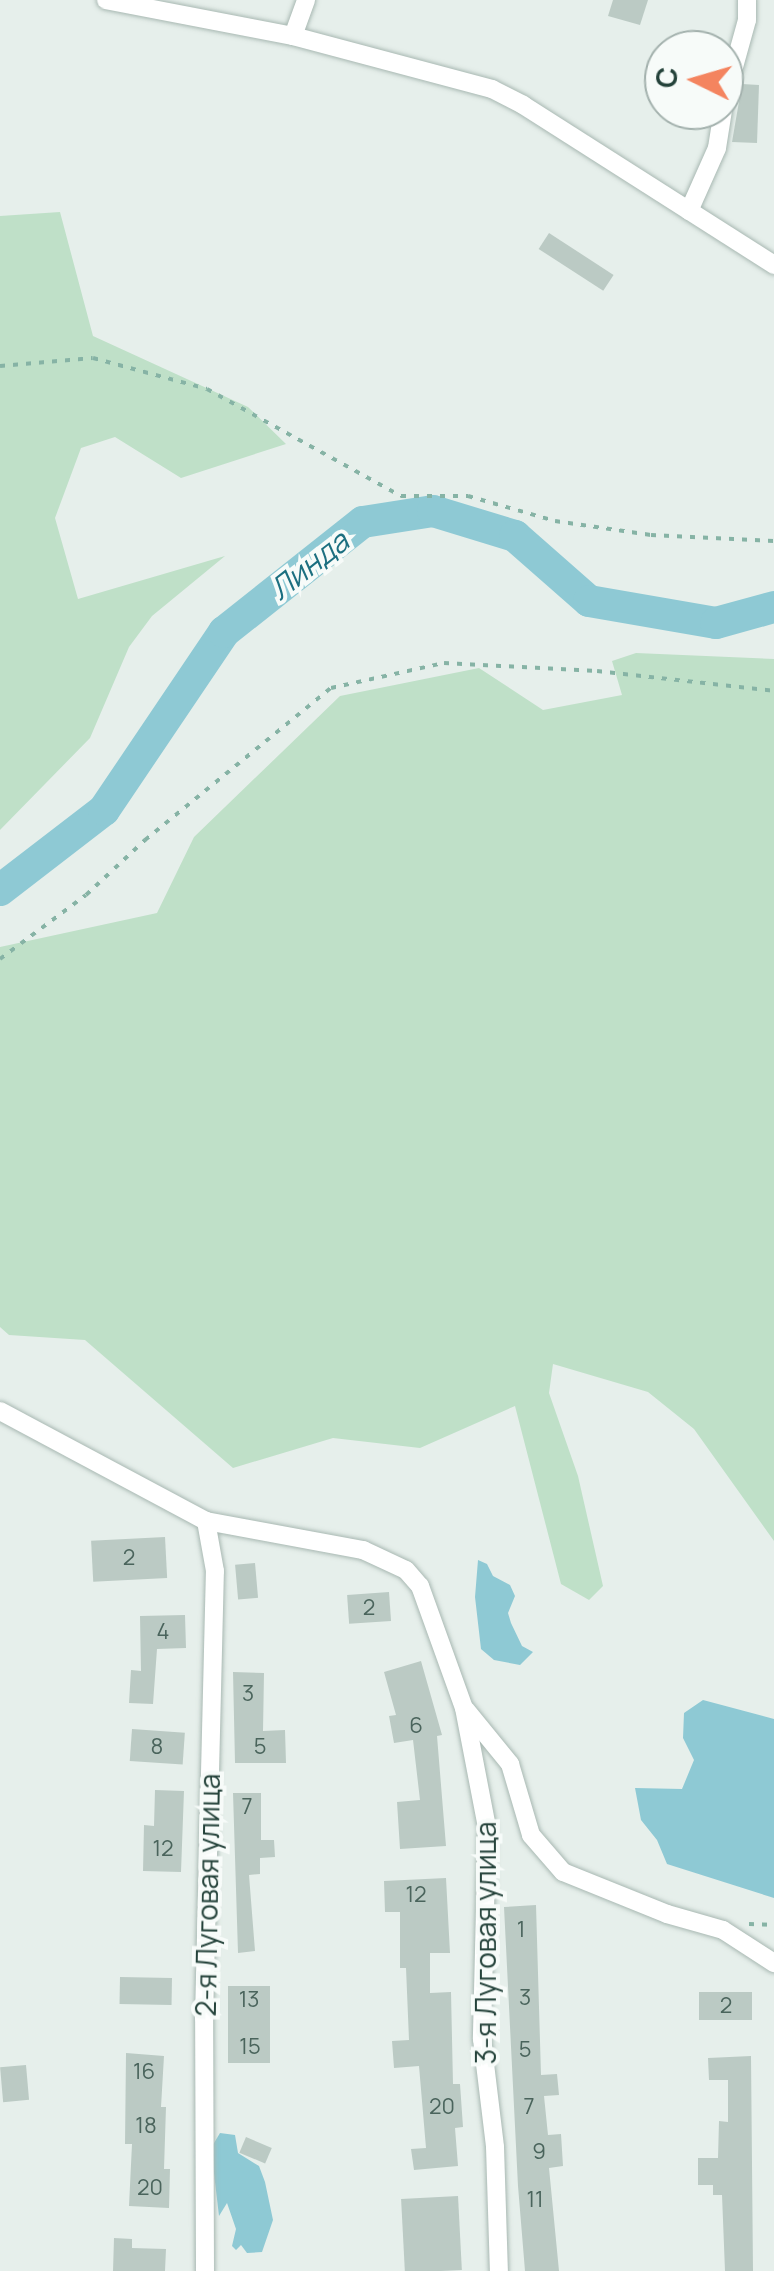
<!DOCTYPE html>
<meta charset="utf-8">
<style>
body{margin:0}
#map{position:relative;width:774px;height:2271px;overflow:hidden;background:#e6efeb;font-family:Manrope,sans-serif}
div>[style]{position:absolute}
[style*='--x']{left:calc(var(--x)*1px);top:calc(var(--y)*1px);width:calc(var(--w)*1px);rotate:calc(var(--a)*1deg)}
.green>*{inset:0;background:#bfe0c8}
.water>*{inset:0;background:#8ec9d4}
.river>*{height:32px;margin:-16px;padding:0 16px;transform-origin:16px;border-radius:16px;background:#8ec9d4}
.building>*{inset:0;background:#bbcac4;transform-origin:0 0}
.path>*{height:4px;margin-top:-2px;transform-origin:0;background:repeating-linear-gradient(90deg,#86b3a5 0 5px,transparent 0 13px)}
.roads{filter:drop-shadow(0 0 2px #a8b8b2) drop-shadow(0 0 2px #a8b8b2)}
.minor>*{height:18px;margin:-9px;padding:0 9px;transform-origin:9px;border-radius:9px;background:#fff}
span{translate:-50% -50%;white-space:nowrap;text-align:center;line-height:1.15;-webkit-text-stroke:8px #f7fbf9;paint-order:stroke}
.number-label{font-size:22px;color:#4a645c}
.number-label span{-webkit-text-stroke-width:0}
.street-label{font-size:28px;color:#24423a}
.water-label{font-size:30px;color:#1c6f80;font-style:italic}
.north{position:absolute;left:644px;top:30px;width:100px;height:100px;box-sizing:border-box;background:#f7fbf9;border:2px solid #a3b1ad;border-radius:50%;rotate:275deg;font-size:28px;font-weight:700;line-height:40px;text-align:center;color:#24423a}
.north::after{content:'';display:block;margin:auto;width:35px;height:45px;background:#f4845f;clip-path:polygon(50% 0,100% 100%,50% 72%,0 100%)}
</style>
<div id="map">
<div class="green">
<i style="clip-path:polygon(60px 212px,93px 336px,248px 407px,286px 444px,181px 478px,115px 437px,81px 448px,55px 518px,78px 599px,225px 556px,152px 616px,129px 647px,90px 738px,0 830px,0 216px)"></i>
<i style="clip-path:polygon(636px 653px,774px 659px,774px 1541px,694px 1429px,648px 1392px,553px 1364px,549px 1393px,578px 1476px,603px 1586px,589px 1600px,561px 1584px,515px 1406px,420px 1448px,333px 1438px,233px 1468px,85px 1340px,9px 1335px,0 1327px,0 947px,157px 913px,194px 837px,340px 696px,479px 668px,543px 710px,622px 695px,612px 661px)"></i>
</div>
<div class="water">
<i style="clip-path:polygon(478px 1560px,487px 1564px,493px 1576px,510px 1585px,515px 1596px,508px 1613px,511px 1623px,522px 1646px,533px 1652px,520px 1665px,494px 1660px,481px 1649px,475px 1597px)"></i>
<i style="clip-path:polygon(703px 1700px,774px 1719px,774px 1898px,667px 1864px,657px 1840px,641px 1820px,635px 1788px,682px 1789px,694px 1760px,683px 1738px,684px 1713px)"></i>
<i style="clip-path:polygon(220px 2133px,235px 2135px,238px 2153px,259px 2166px,265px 2182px,273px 2220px,262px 2252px,247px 2253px,241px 2245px,236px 2250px,232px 2246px,236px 2229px,227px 2203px,219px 2216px,211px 2148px)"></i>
</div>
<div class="river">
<i style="--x:0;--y:890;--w:131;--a:-37.6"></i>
<i style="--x:104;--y:810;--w:215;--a:-56"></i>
<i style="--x:224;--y:632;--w:177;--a:-38.4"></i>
<i style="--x:363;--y:522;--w:71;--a:-8.9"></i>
<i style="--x:433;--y:511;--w:86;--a:17"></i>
<i style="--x:515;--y:536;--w:98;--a:41.3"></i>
<i style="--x:589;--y:601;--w:129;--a:9.8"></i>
<i style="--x:716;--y:623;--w:60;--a:-15.4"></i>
</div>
<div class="building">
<i style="clip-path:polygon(613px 0,648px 0,640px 25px,608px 16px)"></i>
<i style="clip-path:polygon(742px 84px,759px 85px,757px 143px,732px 142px)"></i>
<i style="left:549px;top:233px;width:77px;height:19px;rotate:33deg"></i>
<i style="left:165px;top:1537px;width:41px;height:74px;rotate:87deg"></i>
<i style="left:255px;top:1563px;width:35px;height:20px;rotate:85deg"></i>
<i style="left:389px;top:1592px;width:29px;height:42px;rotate:86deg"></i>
<i style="clip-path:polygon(185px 1615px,186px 1648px,157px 1649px,153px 1704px,129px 1703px,131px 1670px,141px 1671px,140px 1616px)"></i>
<i style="clip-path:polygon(421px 1661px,442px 1735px,437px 1736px,446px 1846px,400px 1849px,397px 1802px,420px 1800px,413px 1740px,394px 1743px,389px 1716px,396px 1715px,384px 1672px)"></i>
<i style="clip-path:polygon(233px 1672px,264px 1673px,263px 1731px,285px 1730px,286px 1763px,235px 1763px)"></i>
<i style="left:132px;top:1729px;width:53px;height:32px;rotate:4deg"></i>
<i style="clip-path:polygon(155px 1790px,184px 1791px,181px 1872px,143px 1871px,144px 1825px,154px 1826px)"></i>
<i style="clip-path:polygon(233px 1793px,261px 1793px,261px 1840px,274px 1840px,275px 1857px,260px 1858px,260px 1874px,249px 1875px,255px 1951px,238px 1953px)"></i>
<i style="clip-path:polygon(446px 1878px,450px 1953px,430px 1953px,430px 1993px,451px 1992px,453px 2084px,460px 2084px,463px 2127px,455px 2128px,458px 2166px,414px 2170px,411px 2149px,426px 2148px,419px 2066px,394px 2068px,392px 2041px,409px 2040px,406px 1968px,400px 1968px,400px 1912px,385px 1912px,384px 1881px)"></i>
<i style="clip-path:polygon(536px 1905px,541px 2075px,557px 2074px,559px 2095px,544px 2096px,548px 2135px,561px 2134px,563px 2166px,549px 2168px,559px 2271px,525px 2271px,518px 2186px,504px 1907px)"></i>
<i style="left:120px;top:1977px;width:52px;height:27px;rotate:1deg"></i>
<i style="left:228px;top:1986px;width:42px;height:77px"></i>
<i style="left:699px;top:1992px;width:53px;height:28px"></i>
<i style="clip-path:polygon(126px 2053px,164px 2056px,161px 2107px,166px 2107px,164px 2169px,170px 2169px,169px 2208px,129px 2206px,132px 2144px,125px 2144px)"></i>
<i style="clip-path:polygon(751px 2056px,753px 2271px,725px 2271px,722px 2195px,713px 2195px,713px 2185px,698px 2185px,698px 2158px,718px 2158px,719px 2121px,728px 2122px,728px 2080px,709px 2080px,708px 2058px)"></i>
<i style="left:26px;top:2065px;width:35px;height:26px;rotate:85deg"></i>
<i style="left:246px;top:2137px;width:28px;height:17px;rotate:23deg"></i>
<i style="left:458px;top:2196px;width:74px;height:57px;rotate:87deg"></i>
<i style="clip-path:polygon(114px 2238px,132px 2239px,132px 2248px,166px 2249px,165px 2271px,113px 2271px)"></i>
</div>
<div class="path">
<i style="--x:0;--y:366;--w:93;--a:-4.9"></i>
<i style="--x:93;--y:358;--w:118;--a:15.2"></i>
<i style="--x:207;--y:389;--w:222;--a:28.9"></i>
<i style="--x:401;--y:496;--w:67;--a:0"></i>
<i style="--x:468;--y:496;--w:91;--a:16"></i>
<i style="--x:555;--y:521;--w:97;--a:8.3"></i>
<i style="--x:651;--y:535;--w:123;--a:2.8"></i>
<i style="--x:0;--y:959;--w:107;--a:-36.7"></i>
<i style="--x:86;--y:895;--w:81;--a:-43"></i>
<i style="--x:145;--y:840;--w:240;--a:-39.3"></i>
<i style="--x:331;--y:688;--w:116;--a:-12.5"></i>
<i style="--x:444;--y:663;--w:153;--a:3"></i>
<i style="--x:597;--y:671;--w:178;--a:6.4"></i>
<i style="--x:749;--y:1924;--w:25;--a:2"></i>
</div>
<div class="roads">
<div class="minor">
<i style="--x:106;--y:0;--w:190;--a:10.9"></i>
<i style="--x:293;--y:36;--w:206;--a:14.9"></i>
<i style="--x:492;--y:89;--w:35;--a:27"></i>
<i style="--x:523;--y:105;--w:298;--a:32.5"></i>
<i style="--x:293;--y:36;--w:38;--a:-70"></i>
<i style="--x:724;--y:103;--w:86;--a:-74.5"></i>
<i style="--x:747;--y:20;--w:20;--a:-90"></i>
<i style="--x:689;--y:211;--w:69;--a:-66"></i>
<i style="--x:717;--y:148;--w:38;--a:-81"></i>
<i style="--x:0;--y:1411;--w:234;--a:28.1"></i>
<i style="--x:206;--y:1521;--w:160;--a:10.5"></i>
<i style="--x:363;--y:1550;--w:47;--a:24.9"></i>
<i style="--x:406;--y:1570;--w:21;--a:49"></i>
<i style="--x:420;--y:1586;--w:130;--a:70.2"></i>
<i style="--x:464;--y:1708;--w:122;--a:79.1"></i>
<i style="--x:487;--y:1828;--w:211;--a:91.4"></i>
<i style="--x:482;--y:2039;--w:109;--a:83.1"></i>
<i style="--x:495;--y:2147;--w:124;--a:88.2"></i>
<i style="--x:466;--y:1710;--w:70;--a:50.8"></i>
<i style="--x:510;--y:1764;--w:74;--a:73.5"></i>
<i style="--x:531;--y:1835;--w:49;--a:49.1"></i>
<i style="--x:563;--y:1872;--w:112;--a:22"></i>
<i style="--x:667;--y:1914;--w:58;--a:15.9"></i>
<i style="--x:723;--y:1930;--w:61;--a:32.9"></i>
<i style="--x:205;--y:2271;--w:253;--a:-90.2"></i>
<i style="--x:204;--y:2018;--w:447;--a:-88.6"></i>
<i style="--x:215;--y:1571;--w:51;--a:-100.2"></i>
</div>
</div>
<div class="number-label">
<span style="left:129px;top:1558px">2</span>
<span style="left:369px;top:1608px">2</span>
<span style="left:163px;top:1632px">4</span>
<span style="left:248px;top:1694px">3</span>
<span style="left:416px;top:1726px">6</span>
<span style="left:157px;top:1747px">8</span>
<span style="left:260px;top:1747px">5</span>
<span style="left:247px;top:1807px">7</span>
<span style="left:163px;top:1849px">12</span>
<span style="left:416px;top:1895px">12</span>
<span style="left:521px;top:1930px">1</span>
<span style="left:525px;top:1998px">3</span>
<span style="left:249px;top:2000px">13</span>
<span style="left:726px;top:2006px">2</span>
<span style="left:250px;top:2047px">15</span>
<span style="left:525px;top:2050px">5</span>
<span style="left:144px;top:2072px">16</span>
<span style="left:442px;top:2107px">20</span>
<span style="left:529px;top:2107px">7</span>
<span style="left:146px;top:2126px">18</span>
<span style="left:539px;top:2152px">9</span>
<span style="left:150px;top:2188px">20</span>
<span style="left:535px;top:2200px">11</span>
</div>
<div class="street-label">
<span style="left:207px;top:1895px;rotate:-89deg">2-я Луговая улица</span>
<span style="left:485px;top:1943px;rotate:-90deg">3-я Луговая улица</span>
</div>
<div class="water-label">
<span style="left:309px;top:565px;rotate:-38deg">Линда</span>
</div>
<div class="north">С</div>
</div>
